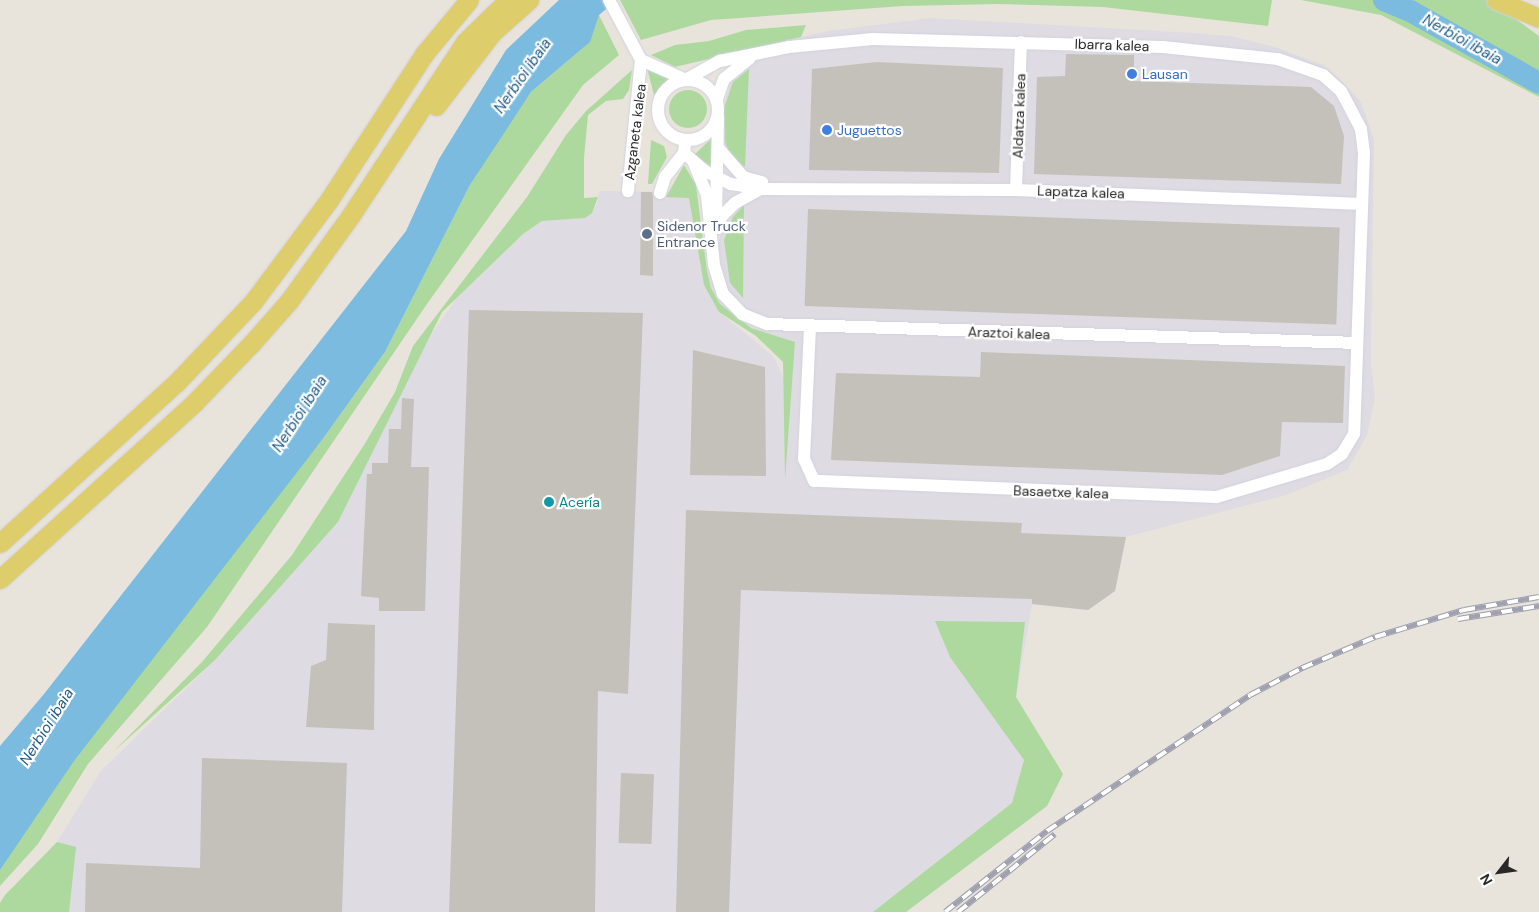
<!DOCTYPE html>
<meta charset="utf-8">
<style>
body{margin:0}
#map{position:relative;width:1539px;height:912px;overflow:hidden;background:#e9e4db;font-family:"DM Sans",sans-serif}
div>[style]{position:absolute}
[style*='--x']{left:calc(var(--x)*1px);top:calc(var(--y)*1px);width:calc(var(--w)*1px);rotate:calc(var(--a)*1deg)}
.industrial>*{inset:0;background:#dedbe2}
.green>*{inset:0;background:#add99e}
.round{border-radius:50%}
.water>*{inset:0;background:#7abbdf}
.river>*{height:22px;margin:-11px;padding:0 11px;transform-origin:11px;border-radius:11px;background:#7abbdf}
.building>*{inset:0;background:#c4c1bb;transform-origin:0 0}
.roads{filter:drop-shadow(0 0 1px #d1d2df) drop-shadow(0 0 1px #d1d2df)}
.minor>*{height:12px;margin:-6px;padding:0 6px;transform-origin:6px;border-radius:6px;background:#fff}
.minor>.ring{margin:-6px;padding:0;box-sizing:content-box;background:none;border:12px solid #fff;border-radius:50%}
.primary>*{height:19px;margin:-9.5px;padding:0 9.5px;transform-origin:9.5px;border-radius:9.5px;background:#dece6b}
.rail>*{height:5.5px;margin-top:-2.75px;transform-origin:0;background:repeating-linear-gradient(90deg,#fff 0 11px,#9fa0b0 0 22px);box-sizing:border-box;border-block:1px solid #9fa0b0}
.dots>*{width:14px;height:14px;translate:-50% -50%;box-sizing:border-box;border:2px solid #fff;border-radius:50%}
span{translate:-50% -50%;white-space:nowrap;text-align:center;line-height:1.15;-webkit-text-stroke:4.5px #fff;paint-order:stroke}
.street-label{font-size:14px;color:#282828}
.shop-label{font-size:14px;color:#366cbe}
.left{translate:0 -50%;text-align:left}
.service-label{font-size:14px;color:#4e5e75}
.culture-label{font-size:14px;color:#0d838f}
.water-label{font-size:15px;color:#1d5987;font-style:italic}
.north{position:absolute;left:1474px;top:847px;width:50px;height:50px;-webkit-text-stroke:4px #fff;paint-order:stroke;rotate:240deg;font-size:14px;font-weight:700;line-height:20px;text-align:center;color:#282828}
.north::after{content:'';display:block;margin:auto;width:18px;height:22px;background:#282828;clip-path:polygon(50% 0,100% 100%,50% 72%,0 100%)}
</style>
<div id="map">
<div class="industrial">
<i style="clip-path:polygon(931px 18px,1194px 33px,1231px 36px,1275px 47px,1325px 66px,1341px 80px,1361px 102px,1374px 139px,1371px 365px,1375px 398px,1367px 436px,1347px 470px,1286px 495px,1126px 537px,1115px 591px,1088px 610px,1032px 604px,1016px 697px,1063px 774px,1047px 806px,906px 912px,4px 912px,55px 845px,101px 771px,217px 658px,338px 522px,425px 344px,458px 296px,523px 234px,543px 221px,585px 218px,597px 205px,599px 191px,696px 192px,700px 265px,719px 312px,774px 357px,783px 377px,785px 472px,795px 342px,751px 328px,720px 304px,711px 288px,707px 271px,723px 229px,722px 118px,736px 52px,828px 31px)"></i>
</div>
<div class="green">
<i style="clip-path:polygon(620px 0,1272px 0,1268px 26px,1103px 7px,999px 4px,903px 6px,711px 20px,641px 40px)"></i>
<i style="clip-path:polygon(1301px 0,1490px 0,1539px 36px,1539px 97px,1381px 15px)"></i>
<i style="clip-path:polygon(599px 15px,619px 55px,583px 85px,427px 304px,207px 627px,88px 764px,38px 844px,0 886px,0 870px,43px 801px,228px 557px,322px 440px,385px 352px,470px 185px,502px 134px,531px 92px,583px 48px)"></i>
<i style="clip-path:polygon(806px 25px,801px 37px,675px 67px,651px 55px,675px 45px,709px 41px,746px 30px)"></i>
<i style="clip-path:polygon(646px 64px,670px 78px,654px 95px)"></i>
<i style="clip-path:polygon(749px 69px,745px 167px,731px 156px,725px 142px,724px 108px,733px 82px)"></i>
<i style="clip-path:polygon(632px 70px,629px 90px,623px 99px,606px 101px,588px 115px,584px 158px,584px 198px,598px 197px,592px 213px,585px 218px,542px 221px,523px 234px,442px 312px,338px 522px,215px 660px,113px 752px,202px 662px,292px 555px,364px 445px,395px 392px,413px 346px,527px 197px,566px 135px,586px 111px)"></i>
<i class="round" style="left:669px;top:90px;width:38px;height:38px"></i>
<i style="clip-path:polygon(712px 138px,713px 168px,694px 155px)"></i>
<i style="clip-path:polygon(651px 140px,664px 146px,667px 157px,652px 184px,648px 184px)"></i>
<i style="clip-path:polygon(684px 165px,696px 185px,707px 271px,711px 288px,720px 304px,751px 328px,795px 342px,785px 480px,783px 362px,756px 336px,719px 312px,704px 285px,689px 198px,666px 197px)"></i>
<i style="clip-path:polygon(744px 205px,743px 298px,730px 283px,724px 240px,733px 217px)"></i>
<i style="clip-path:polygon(935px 621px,1025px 622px,1016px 697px,1063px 774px,1047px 806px,906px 912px,873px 912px,1012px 803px,1024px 760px,950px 657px)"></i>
<i style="clip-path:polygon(57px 842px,76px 847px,69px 912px,0 912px,0 903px,5px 895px)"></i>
</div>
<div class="water">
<i style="clip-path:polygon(559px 0,617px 0,599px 15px,590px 42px,531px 92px,470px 185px,385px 352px,322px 440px,74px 761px,0 870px,0 746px,44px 694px,406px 231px,439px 159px,506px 50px)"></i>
</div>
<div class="river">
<i style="--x:1384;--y:0;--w:30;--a:23"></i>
<i style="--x:1412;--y:12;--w:145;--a:29.2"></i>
</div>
<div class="building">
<i style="clip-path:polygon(1066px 54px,1134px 55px,1134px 81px,1311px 87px,1334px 106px,1344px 136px,1341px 184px,1034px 174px,1037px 77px,1065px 76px)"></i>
<i style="clip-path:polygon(877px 62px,1003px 68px,999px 173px,809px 170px,812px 69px)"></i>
<i style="clip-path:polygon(641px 192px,652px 192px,653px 196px,653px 276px,640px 275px)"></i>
<i style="left:808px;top:209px;width:532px;height:97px;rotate:2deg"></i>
<i style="clip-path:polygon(469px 310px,643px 313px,628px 694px,598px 691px,595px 912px,449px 912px)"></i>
<i style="clip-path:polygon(693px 350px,765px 367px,766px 476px,690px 475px)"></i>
<i style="clip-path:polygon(981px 352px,1345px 366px,1343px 423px,1282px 422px,1280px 456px,1222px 475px,831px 460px,836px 373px,980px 377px)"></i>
<i style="clip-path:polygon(402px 398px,414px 399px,411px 467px,429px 467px,425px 611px,379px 611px,379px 598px,361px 596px,367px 474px,372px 474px,372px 463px,388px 463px,389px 429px,401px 429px)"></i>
<i style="clip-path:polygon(686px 510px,1022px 523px,1021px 533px,1126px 537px,1115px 591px,1088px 610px,1032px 604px,1032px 599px,741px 590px,729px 912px,676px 912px)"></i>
<i style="clip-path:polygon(328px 623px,375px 625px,374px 730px,306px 727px,311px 666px,326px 660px)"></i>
<i style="clip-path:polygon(202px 758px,347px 763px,342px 912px,85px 912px,86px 863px,200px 868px)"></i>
<i style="left:621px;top:773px;width:33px;height:70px;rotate:2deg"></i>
</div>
<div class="roads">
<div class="minor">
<i style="--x:609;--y:0;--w:68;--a:61.9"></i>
<i style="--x:641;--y:60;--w:132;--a:95.7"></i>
<i style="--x:641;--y:60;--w:47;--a:23.8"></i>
<i style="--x:687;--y:79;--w:38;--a:-29"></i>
<i style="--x:720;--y:61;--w:70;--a:-11.5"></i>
<i style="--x:789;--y:47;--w:84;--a:-5.4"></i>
<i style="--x:873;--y:39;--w:290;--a:1.6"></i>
<i style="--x:1163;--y:47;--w:116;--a:6"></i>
<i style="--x:1278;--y:59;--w:48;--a:19.6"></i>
<i style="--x:1323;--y:75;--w:24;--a:42"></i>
<i style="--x:1341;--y:91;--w:43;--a:62.2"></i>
<i style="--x:1361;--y:129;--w:23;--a:83"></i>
<i style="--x:1364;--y:152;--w:282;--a:92"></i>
<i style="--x:1354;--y:434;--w:23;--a:121"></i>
<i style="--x:1342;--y:454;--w:18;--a:146"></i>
<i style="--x:1327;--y:464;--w:116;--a:163.4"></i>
<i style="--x:1216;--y:497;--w:402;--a:-177.7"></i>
<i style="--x:814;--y:481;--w:24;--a:-114"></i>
<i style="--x:804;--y:459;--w:131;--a:-87.4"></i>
<i class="ring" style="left:658px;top:80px;width:48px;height:48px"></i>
<i style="--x:717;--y:99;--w:21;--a:-71"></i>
<i style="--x:724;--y:79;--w:33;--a:-39"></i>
<i style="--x:719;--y:149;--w:37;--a:49"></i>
<i style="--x:743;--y:177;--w:20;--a:15"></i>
<i style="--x:684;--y:153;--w:28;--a:41"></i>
<i style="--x:705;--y:171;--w:29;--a:27"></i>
<i style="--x:731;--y:184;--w:33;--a:9"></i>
<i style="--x:764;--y:189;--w:252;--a:0.2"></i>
<i style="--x:1016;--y:190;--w:346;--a:2.3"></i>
<i style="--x:694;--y:163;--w:35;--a:68"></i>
<i style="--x:707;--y:196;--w:69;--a:84.2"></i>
<i style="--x:714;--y:265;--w:30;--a:73"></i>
<i style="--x:723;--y:294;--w:28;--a:46"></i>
<i style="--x:742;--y:314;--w:27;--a:22"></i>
<i style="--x:767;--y:324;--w:590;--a:1.84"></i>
<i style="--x:1016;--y:190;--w:148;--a:-88.1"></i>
<i style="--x:660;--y:193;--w:17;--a:-73"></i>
<i style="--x:665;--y:177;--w:31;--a:-52"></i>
<i style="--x:684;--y:153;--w:8;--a:-83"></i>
<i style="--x:716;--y:215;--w:98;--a:-88.8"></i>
<i style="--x:718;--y:228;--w:11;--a:-75"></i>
<i style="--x:721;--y:217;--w:20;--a:-45"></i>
<i style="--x:735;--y:203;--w:29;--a:-29"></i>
</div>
<div class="primary">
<i style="--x:1496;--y:0;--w:47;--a:22.7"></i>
<i style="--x:436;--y:106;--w:92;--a:-52.5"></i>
<i style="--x:492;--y:33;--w:50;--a:-41.7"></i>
<i style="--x:0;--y:543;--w:239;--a:-42.3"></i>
<i style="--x:177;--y:382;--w:110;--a:-46.5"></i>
<i style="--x:253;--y:302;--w:127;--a:-53.3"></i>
<i style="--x:329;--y:200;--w:174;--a:-56.9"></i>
<i style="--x:424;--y:54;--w:70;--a:-50.2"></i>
<i style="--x:0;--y:579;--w:263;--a:-42.2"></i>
<i style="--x:195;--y:402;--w:82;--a:-46"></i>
<i style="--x:252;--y:343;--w:56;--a:-48.6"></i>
<i style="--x:289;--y:301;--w:106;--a:-54.2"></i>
<i style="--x:351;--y:215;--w:207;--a:-56.6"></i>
<i style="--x:465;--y:42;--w:60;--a:-44.3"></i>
</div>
</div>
<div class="rail">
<i style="--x:1458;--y:619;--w:82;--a:-9.1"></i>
<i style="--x:945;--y:912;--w:130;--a:-38.5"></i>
<i style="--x:1047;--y:831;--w:244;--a:-33.8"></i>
<i style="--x:1250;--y:695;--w:59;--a:-27.4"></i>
<i style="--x:1302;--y:668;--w:79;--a:-23"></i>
<i style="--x:1375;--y:637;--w:93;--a:-16.9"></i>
<i style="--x:1464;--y:610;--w:76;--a:-9.8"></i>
<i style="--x:958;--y:912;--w:124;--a:-38.8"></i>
</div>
<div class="dots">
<i style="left:1132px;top:74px;background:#3f7fe0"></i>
<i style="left:827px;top:130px;background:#3f7fe0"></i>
<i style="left:647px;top:234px;background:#5c6f8a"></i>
<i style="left:549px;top:502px;background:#0f9aa8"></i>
</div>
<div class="street-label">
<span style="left:1112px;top:45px;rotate:2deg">Ibarra kalea</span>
<span style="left:1019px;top:116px;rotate:-88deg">Aldatza kalea</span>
<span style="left:635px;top:132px;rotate:-83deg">Azganeta kalea</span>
<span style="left:1081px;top:192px;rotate:2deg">Lapatza kalea</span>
<span style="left:1009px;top:333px;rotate:2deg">Araztoi kalea</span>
<span style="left:1061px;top:492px;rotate:2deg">Basaetxe kalea</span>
</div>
<div class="shop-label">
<span class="left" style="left:1142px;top:74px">Lausan</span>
<span class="left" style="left:837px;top:130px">Juguettos</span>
</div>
<div class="service-label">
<span class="left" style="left:657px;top:234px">Sidenor Truck<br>Entrance</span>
</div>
<div class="culture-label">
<span class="left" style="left:559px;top:502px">Acería</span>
</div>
<div class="water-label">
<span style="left:1462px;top:40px;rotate:29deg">Nerbioi ibaia</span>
<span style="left:523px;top:76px;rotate:-55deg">Nerbioi ibaia</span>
<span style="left:300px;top:414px;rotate:-57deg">Nerbioi ibaia</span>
<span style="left:47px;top:727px;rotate:-58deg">Nerbioi ibaia</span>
</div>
<div class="north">N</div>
</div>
